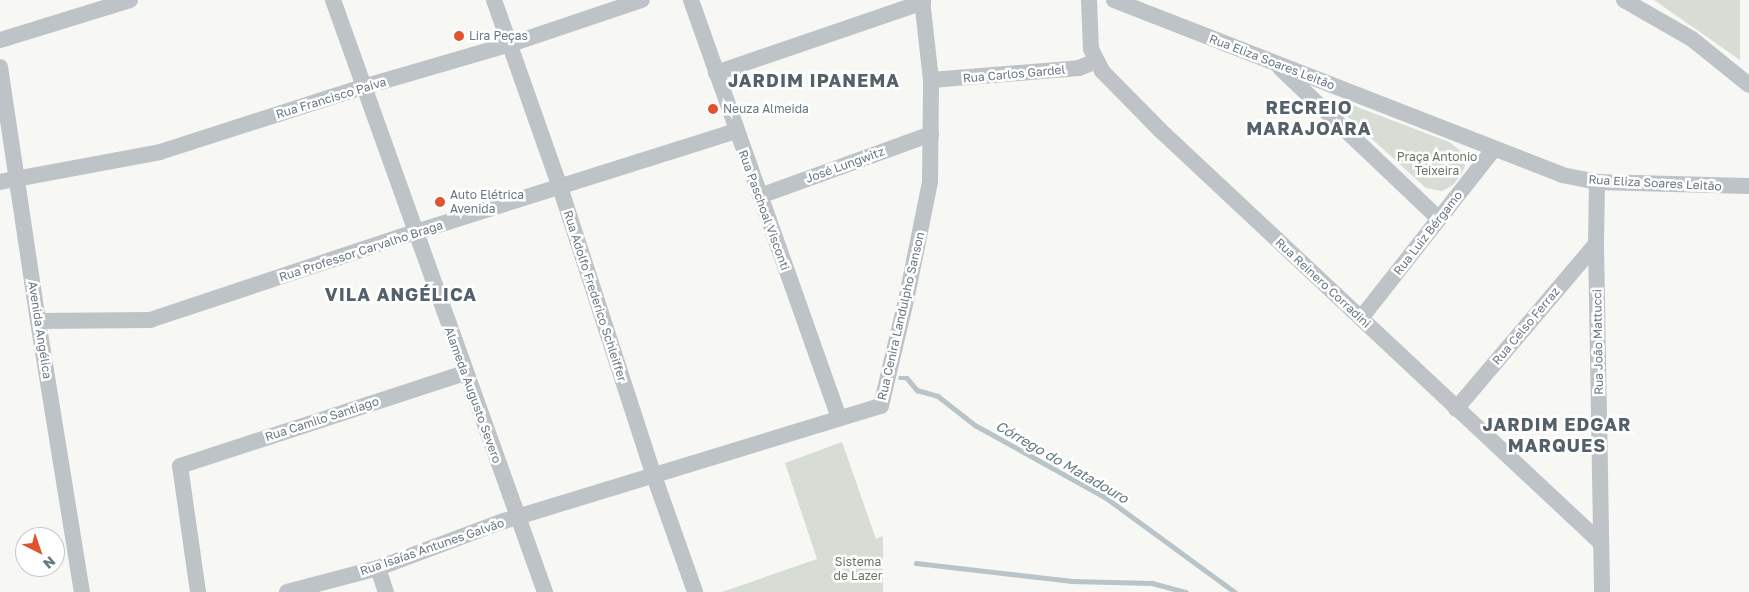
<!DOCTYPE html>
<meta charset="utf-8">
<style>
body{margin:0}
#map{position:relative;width:1749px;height:592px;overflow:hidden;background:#f7f7f4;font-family:"Golos Text",sans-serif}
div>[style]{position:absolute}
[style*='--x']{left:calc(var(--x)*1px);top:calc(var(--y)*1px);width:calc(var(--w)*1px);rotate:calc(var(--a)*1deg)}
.green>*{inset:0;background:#d7dcd4}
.stream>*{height:4.5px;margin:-2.25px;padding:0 2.25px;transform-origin:2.25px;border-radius:2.25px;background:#b8c4c8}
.minor>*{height:16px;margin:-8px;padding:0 8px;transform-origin:8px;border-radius:8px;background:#bec3c7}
.dots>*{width:14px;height:14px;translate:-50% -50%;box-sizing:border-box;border:2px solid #fff;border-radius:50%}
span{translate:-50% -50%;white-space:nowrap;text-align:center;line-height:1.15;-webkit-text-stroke:5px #fff;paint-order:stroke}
.poi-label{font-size:12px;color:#677885}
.left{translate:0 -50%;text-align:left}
.street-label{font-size:12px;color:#677885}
.park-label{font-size:12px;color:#667762}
.water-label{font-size:14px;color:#637980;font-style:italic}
.district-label{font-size:18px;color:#55616a;font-weight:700;letter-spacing:1px}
.north{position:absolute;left:15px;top:527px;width:50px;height:50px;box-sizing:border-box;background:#fff;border:1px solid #c2c9ce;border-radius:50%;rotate:139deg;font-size:14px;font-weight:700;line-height:20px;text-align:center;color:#677885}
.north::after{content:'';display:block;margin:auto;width:18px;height:22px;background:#df532d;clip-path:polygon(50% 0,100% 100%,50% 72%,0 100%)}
</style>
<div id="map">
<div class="green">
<i style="clip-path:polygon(1654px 0,1740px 0,1740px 60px)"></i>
<i style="clip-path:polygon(1344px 102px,1449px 142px,1462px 152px,1465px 166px,1461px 175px,1453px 185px,1442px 191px,1426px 188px,1338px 108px,1339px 104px)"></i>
<i style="clip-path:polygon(842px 442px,876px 539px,883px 536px,883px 592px,722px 592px,817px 559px,785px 463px)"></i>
</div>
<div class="stream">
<i style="--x:900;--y:378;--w:7;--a:0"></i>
<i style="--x:907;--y:378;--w:16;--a:50"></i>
<i style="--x:917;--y:390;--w:22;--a:16"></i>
<i style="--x:938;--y:396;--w:47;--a:38.1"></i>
<i style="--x:975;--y:425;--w:149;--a:29"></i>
<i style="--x:1105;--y:497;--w:161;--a:36.2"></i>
<i style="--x:916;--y:563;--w:157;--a:6.6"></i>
<i style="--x:1072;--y:581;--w:80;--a:1.4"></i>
<i style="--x:1152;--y:583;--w:35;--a:15"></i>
</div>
<div class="minor">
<i style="--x:333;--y:0;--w:629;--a:70.3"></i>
<i style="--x:494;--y:0;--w:198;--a:70.6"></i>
<i style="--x:560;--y:187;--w:304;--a:72"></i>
<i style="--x:654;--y:476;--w:123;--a:70.5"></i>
<i style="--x:691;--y:0;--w:444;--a:70.5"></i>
<i style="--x:1089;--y:0;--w:49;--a:87.7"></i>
<i style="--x:1091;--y:49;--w:25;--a:63"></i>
<i style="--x:1102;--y:71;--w:83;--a:45.5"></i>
<i style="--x:1160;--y:130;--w:604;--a:43.12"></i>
<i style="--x:1114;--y:0;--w:481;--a:21.3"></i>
<i style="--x:1562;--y:175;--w:36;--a:11"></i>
<i style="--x:1597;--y:182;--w:152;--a:1.5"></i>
<i style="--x:1624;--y:0;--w:78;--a:29.8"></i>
<i style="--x:1692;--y:39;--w:73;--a:38.9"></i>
<i style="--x:0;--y:40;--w:136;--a:-17.1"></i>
<i style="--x:0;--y:67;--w:257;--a:81.5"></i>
<i style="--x:38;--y:321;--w:275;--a:80.8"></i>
<i style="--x:1280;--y:68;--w:219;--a:43.5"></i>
<i style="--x:716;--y:73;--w:219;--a:-18.9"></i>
<i style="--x:931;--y:80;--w:148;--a:-4.6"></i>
<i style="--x:1079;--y:68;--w:18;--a:-22"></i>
<i style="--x:0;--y:182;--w:163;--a:-10.6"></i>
<i style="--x:160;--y:152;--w:213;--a:-17.8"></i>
<i style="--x:363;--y:87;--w:154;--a:-16.2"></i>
<i style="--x:511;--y:44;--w:138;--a:-18.6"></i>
<i style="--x:1597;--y:182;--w:62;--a:90.9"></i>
<i style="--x:1596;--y:244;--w:348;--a:89"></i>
<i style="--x:760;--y:196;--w:182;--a:-19.9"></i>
<i style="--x:1361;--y:318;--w:215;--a:-51.8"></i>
<i style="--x:38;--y:321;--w:112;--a:-0.5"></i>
<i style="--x:150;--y:320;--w:263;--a:-18.4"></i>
<i style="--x:400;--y:237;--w:352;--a:-17.5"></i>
<i style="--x:1456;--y:409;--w:216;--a:-49.7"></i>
<i style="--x:378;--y:568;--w:25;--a:72"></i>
<i style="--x:198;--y:592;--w:127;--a:-98.1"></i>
<i style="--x:180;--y:466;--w:300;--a:-18.1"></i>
<i style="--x:287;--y:592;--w:94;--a:-14.8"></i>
<i style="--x:378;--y:568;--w:134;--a:-20.5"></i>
<i style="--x:504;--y:521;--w:394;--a:-17"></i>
<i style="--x:881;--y:406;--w:113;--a:-76.7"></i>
<i style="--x:907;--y:296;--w:116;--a:-78.6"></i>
<i style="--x:930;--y:182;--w:102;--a:-89.4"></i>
<i style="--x:931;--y:80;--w:81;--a:-96.4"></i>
</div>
<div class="dots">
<i style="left:459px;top:36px;background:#df532d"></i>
<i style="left:713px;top:109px;background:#df532d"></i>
<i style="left:440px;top:202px;background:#df532d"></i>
</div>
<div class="poi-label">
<span class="left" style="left:469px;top:36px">Lira Peças</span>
<span class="left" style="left:723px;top:109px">Neuza Almeida</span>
<span class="left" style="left:450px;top:202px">Auto Elétrica<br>Avenida</span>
</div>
<div class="street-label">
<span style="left:1272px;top:62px;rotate:21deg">Rua Eliza Soares Leitão</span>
<span style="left:1014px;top:74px;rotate:-5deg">Rua Carlos Gardel</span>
<span style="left:331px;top:98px;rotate:-17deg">Rua Francisco Paiva</span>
<span style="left:845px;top:165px;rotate:-20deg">José Lungwitz</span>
<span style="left:1655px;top:183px;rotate:3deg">Rua Eliza Soares Leitão</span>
<span style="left:764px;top:210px;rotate:70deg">Rua Paschoal Visconti</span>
<span style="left:1428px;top:233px;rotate:-52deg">Rua Luiz Bérgamo</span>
<span style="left:361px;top:251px;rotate:-18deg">Rua Professor Carvalho Braga</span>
<span style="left:1323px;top:283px;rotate:43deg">Rua Reinero Corradini</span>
<span style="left:595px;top:296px;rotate:72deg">Rua Adolfo Frederico Schleiffer</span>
<span style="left:901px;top:316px;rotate:-77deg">Rua Cenira Landulpho Sanson</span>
<span style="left:1526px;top:326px;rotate:-50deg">Rua Celso Ferraz</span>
<span style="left:40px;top:330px;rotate:81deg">Avenida Angélica</span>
<span style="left:1598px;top:342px;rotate:-91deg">Rua João Mattucci</span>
<span style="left:473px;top:395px;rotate:70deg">Alameda Augusto Severo</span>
<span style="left:322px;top:419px;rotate:-18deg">Rua Camilo Santiago</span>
<span style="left:432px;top:547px;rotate:-19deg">Rua Isaías Antunes Galvão</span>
</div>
<div class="park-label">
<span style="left:1437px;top:164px">Praça Antonio<br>Teixeira</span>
<span style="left:858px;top:569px">Sistema<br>de Lazer</span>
</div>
<div class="water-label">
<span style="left:1062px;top:462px;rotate:30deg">Córrego do Matadouro</span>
</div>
<div class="district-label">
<span style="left:814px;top:80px">JARDIM IPANEMA</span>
<span style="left:1309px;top:118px">RECREIO<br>MARAJOARA</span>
<span style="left:401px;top:294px">VILA ANGÉLICA</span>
<span style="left:1557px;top:435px">JARDIM EDGAR<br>MARQUES</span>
</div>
<div class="north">N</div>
</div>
